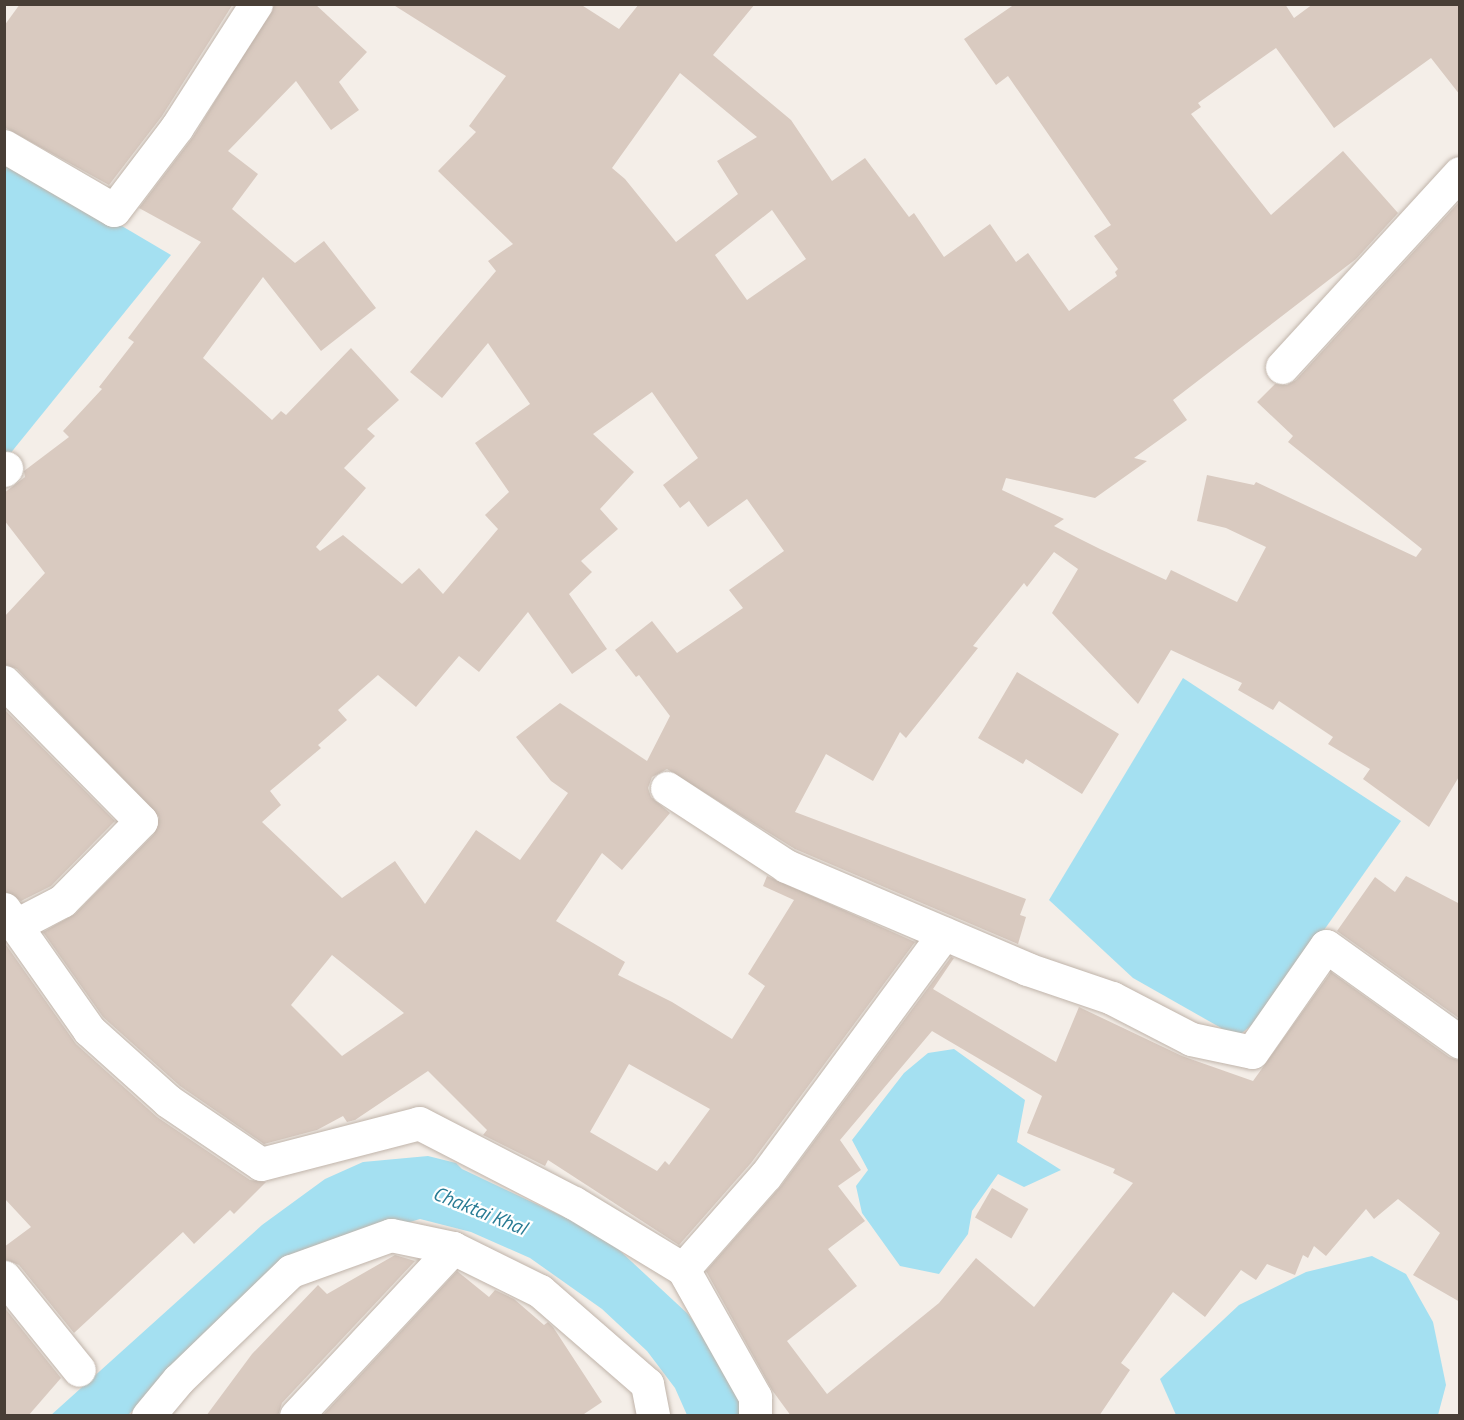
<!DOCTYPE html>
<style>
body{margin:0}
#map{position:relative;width:1464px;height:1420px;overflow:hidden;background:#f4eee8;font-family:"Titillium Web",sans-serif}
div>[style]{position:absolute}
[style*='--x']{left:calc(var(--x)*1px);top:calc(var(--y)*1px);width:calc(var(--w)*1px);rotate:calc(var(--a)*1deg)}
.water>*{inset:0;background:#a4e0f1}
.building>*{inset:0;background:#d9cac0;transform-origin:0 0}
.roads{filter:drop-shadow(0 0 2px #c0b4aa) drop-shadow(0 0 2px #c0b4aa)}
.minor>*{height:33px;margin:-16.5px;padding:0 16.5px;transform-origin:16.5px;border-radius:16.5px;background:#fff}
span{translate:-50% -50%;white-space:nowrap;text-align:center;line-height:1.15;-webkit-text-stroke:4.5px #fff;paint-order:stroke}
.water-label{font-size:20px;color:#287b94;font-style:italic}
.frame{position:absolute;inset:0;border:6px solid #483e36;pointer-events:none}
</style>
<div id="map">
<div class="water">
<i style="clip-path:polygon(5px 157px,171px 255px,5px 460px)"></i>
<i style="clip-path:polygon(1183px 678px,1401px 821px,1264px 1015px,1237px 1037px,1133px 978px,1049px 900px)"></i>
<i style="clip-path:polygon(954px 1049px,1025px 1100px,1017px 1142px,1061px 1170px,1024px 1187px,998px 1174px,972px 1211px,968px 1234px,939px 1274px,900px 1266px,862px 1213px,856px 1186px,868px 1170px,852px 1140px,904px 1073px,928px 1053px)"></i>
<i style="clip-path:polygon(428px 1156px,456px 1163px,462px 1169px,604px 1236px,688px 1314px,724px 1364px,745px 1415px,687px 1415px,675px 1388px,647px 1351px,602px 1309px,530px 1258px,471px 1232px,420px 1219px,328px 1246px,218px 1332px,128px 1415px,50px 1416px,262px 1225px,325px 1179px,363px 1162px)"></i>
<i style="clip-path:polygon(1372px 1256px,1406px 1274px,1433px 1322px,1446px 1385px,1438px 1415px,1176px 1415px,1160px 1379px,1239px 1305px,1306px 1272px)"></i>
</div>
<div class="building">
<i style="clip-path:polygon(20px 4px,233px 4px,162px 116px,109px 185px,4px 127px,4px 26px)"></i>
<i style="clip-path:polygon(evenodd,275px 4px,315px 4px,367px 52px,339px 82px,359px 110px,331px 130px,296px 81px,228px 151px,258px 174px,232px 209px,295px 263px,324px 241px,376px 308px,321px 351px,263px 277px,203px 358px,272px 420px,281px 411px,286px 415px,351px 348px,399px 400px,367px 429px,375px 436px,344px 468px,366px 488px,316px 547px,320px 551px,343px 535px,402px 584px,419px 568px,443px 594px,498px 529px,485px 515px,509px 492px,475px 443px,530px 404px,488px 343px,442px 398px,410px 372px,496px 271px,488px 261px,513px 244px,438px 171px,476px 132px,469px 126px,506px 76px,392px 4px,580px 4px,619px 29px,639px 4px,755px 4px,713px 55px,791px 120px,832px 181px,865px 158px,909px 217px,914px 213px,944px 257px,990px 224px,1016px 262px,1028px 253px,1069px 311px,1117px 276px,1115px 272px,1118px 269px,1094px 236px,1111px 225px,1008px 76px,996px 85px,964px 39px,1015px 4px,1285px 4px,1294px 18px,1313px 4px,1460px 4px,1460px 95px,1431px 58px,1334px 128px,1276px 48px,1198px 103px,1201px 107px,1191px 114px,1271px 215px,1343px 151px,1398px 213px,1356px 259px,1173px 400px,1187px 420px,1134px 458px,1147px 461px,1095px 498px,1006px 478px,1002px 490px,1064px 519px,1054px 526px,1100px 549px,1166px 580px,1171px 570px,1237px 602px,1266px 547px,1226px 528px,1197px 521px,1207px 475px,1254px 485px,1256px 482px,1416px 557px,1422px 549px,1288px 442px,1293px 436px,1257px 402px,1275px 384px,1287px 385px,1296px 380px,1460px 201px,1460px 775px,1429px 827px,1363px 779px,1370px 769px,1328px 744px,1333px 737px,1279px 701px,1273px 710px,1238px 690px,1242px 683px,1171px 650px,1138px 704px,1052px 613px,1078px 569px,1054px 552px,1027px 587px,1024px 583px,973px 646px,978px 648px,906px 738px,900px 732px,873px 781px,826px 754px,795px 812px,1026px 899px,1020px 915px,1026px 917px,1018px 944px,795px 849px,667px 769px,652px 777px,648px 788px,651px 797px,670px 813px,622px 870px,602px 853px,556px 921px,625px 962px,618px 975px,672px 1002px,732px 1039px,765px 986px,748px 974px,794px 900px,763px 886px,767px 876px,915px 942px,751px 1163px,679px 1245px,548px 1160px,545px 1166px,483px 1135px,487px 1130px,428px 1071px,355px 1120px,347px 1122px,343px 1116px,317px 1130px,264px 1144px,180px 1086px,103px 1017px,43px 932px,75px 914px,154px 834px,159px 817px,17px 669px,4px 664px,4px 617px,45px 573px,4px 520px,4px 493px,25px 477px,24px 471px,69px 437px,63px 431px,102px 389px,99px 387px,134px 342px,128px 338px,201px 242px,139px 208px,193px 137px,275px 4px,680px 73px,757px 137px,717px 161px,738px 194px,676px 242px,625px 179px,612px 168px,680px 73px,275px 4px,772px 210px,806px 259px,747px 300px,715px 255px,772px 210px,275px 4px,652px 392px,698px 458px,663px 485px,680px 508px,689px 501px,708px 527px,747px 499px,784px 551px,729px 590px,743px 608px,677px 653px,652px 621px,615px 650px,636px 677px,639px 675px,670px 716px,647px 761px,560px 703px,516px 737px,551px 781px,568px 793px,520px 860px,476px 830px,425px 904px,395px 861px,342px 898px,262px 822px,281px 805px,270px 791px,321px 748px,318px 745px,347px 720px,338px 710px,378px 675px,416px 707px,459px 656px,479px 672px,528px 612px,572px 674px,607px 649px,569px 594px,592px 572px,581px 561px,618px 529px,600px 509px,634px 472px,593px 434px,652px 392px,275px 4px,332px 955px,404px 1013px,342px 1056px,291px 1005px,332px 955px,275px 4px,629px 1064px,710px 1109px,669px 1165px,665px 1161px,657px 1171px,590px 1132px,629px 1064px)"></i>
<i style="clip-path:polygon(1017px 672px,1119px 734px,1082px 794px,1026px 759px,1023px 764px,978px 738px)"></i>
<i style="clip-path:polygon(4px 709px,115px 821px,51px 886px,21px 901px,4px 891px)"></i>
<i style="clip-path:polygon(1406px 876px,1460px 904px,1460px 1019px,1337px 931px,1375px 877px,1395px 892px)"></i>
<i style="clip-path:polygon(4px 942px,76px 1044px,157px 1117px,250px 1180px,266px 1182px,234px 1214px,230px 1210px,194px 1244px,183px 1232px,74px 1333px,19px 1265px,4px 1259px,4px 1247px,31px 1227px,4px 1198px)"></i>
<i style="clip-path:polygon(evenodd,951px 957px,954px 958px,933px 989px,1056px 1062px,1079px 1007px,1182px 1056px,1253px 1081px,1331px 972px,1449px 1057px,1460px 1061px,1460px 1302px,1413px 1275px,1440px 1233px,1398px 1199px,1374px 1219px,1366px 1209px,1326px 1256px,1314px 1246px,1308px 1258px,1303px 1255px,1295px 1275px,1267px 1264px,1256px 1280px,1241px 1270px,1205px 1317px,1173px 1292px,1121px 1363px,1130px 1370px,1099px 1416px,791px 1416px,772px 1390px,706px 1271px,781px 1186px,951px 957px,932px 1031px,1042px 1096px,1027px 1133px,1115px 1169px,1113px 1173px,1133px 1183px,1034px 1307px,976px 1258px,939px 1303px,827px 1394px,787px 1341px,857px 1286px,828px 1249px,865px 1221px,838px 1186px,861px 1170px,840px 1140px,932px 1031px)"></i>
<i style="left:992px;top:1188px;width:42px;height:34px;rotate:30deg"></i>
<i style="clip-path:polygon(395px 1255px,415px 1261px,282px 1403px,278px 1416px,206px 1416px,252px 1354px,318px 1285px,327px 1294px)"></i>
<i style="clip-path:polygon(457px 1271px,489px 1297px,495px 1290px,514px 1299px,544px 1325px,548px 1322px,553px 1327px,602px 1402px,581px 1416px,322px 1416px)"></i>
<i style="clip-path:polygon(4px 1307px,61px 1378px,28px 1416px,4px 1416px)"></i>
</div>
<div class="roads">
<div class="minor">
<i style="--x:4;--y:146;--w:127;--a:30.2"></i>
<i style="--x:114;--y:210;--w:104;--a:-52.8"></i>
<i style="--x:177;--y:127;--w:146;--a:-57.3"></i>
<i style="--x:1282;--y:367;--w:263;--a:-47.5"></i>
<i style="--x:4;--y:470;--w:3;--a:-45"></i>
<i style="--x:4;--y:682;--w:195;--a:45.4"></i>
<i style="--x:141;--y:821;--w:112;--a:134.6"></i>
<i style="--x:62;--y:901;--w:50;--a:152.4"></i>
<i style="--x:667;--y:788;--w:142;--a:33.2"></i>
<i style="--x:786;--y:866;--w:262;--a:23.1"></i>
<i style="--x:1027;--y:969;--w:90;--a:18.8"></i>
<i style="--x:1112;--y:998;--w:89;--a:27.4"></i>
<i style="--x:1191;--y:1039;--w:62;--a:12"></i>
<i style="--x:1252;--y:1052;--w:129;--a:-55.1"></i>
<i style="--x:1326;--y:946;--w:165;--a:35.6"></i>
<i style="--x:4;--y:909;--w:148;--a:54.9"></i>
<i style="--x:89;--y:1030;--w:106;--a:41.9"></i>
<i style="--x:168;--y:1101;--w:112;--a:34.1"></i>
<i style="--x:261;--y:1164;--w:163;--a:-14.5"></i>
<i style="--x:419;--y:1123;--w:174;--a:27.3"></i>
<i style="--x:574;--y:1203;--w:127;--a:31.2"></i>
<i style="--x:683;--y:1269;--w:147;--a:60.6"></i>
<i style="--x:755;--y:1397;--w:19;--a:90"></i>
<i style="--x:683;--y:1269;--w:125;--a:-48.6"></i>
<i style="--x:766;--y:1175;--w:300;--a:-53.6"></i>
<i style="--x:4;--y:1277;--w:119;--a:51.1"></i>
<i style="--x:148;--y:1416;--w:47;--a:-50.2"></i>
<i style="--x:178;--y:1380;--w:157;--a:-44"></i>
<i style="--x:291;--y:1271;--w:106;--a:-19.8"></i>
<i style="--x:391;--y:1235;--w:63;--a:11.8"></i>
<i style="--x:453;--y:1248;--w:97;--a:26.3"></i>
<i style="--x:540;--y:1291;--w:142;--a:41"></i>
<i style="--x:647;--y:1384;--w:33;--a:79"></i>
<i style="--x:296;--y:1416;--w:230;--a:-46.9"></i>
</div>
</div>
<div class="water-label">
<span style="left:480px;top:1210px;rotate:22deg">Chaktai Khal</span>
</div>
<div class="frame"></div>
</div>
